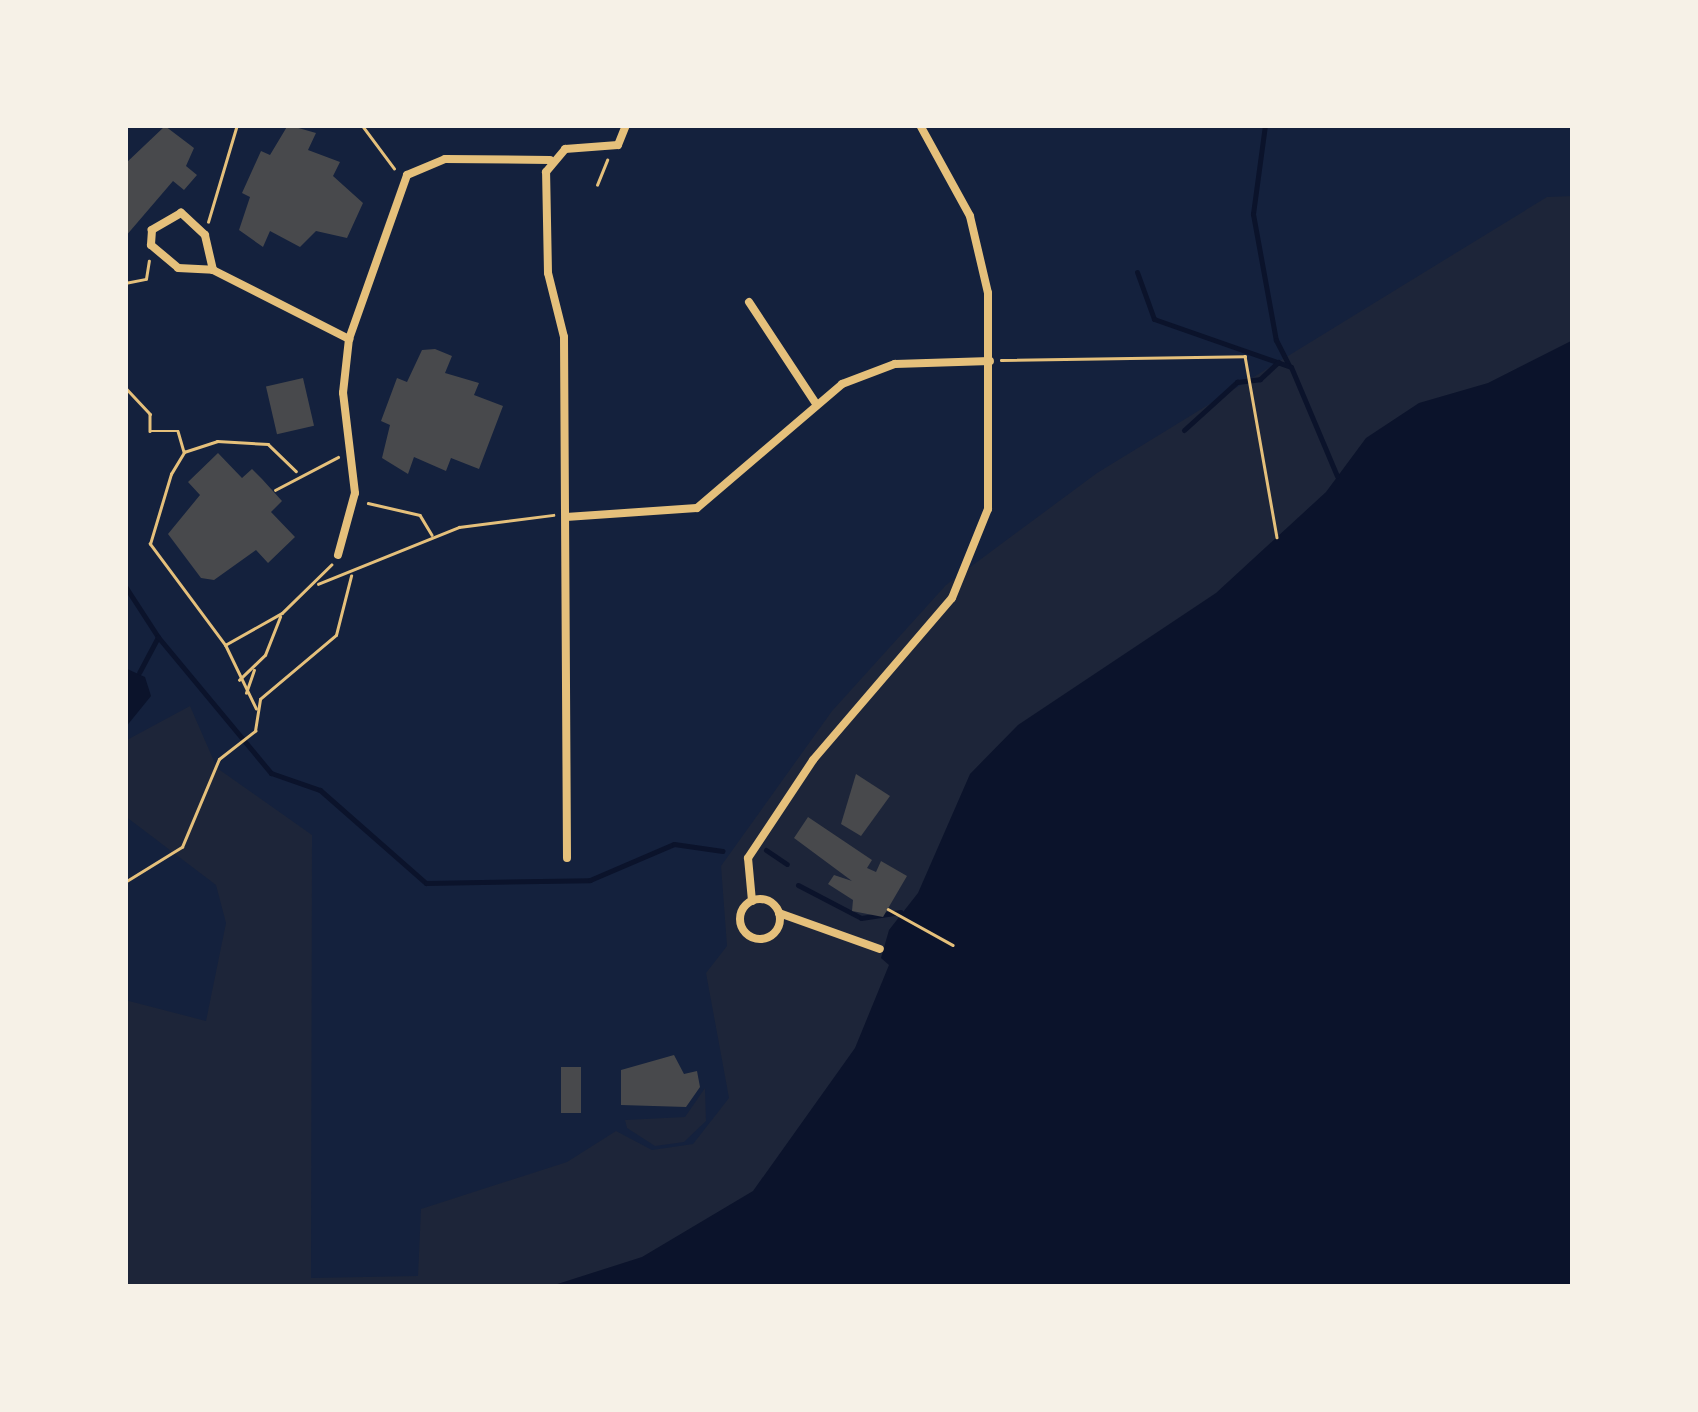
<!DOCTYPE html>
<style>
body{margin:0}
#map{position:relative;width:1698px;height:1412px;overflow:hidden;background:#14213d;font-family:Inter,sans-serif}
div>[style]{position:absolute}
[style*='--x']{left:calc(var(--x)*1px);top:calc(var(--y)*1px);width:calc(var(--w)*1px);rotate:calc(var(--a)*1deg)}
.green>*{inset:0;background:#1d2539}
.water>*{inset:0;background:#0b132b}
.stream>*{height:5px;margin:-2.5px;padding:0 2.5px;transform-origin:2.5px;border-radius:2.5px;background:#0b132b}
.building>*{inset:0;background:#48494c;transform-origin:0 0}
.path>*{height:2.5px;margin:-1.25px;padding:0 1.25px;transform-origin:1.25px;border-radius:1.25px;background:#e5c07b}
.minor>*{height:8px;margin:-4px;padding:0 4px;transform-origin:4px;border-radius:4px;background:#e5c07b}
.minor>.ring{margin:-4px;padding:0;box-sizing:content-box;background:none;border:8px solid #e5c07b;border-radius:50%}
span{translate:-50% -50%;white-space:nowrap;text-align:center;line-height:1.15;-webkit-text-stroke:9px #f6f1e7;paint-order:stroke}
.frame{position:absolute;inset:0;border:128px solid #f6f1e7;pointer-events:none}
</style>
<div id="map">
<div class="green">
<i style="clip-path:polygon(1573px 196px,1573px 1287px,125px 1287px,125px 1000px,206px 1021px,226px 923px,216px 885px,125px 816px,125px 741px,190px 706px,217px 768px,312px 835px,311px 1278px,418px 1276px,421px 1209px,567px 1162px,616px 1131px,652px 1150px,693px 1144px,729px 1098px,706px 973px,727px 946px,721px 866px,832px 711px,946px 585px,1097px 473px,1547px 197px)"></i>
<i style="clip-path:polygon(705px 1088px,706px 1121px,684px 1142px,655px 1146px,627px 1128px,625px 1120px,685px 1117px)"></i>
</div>
<div class="water">
<i style="clip-path:polygon(1573px 340px,1573px 1287px,548px 1287px,642px 1257px,753px 1191px,855px 1048px,889px 965px,881px 958px,889px 930px,918px 893px,970px 774px,1018px 725px,1216px 593px,1326px 492px,1366px 438px,1419px 403px,1488px 383px)"></i>
<i style="clip-path:polygon(125px 668px,145px 677px,151px 696px,125px 728px)"></i>
</div>
<div class="stream">
<i style="--x:1265;--y:125;--w:90;--a:97.7"></i>
<i style="--x:1253;--y:214;--w:128;--a:79.7"></i>
<i style="--x:1276;--y:340;--w:28;--a:63"></i>
<i style="--x:1137;--y:272;--w:50;--a:70.1"></i>
<i style="--x:1154;--y:319;--w:145;--a:19.3"></i>
<i style="--x:1291;--y:367;--w:118;--a:67.1"></i>
<i style="--x:1184;--y:430;--w:72;--a:-42.2"></i>
<i style="--x:1237;--y:382;--w:23;--a:-7"></i>
<i style="--x:1260;--y:379;--w:25;--a:-43"></i>
<i style="--x:125;--y:586;--w:61;--a:57.1"></i>
<i style="--x:158;--y:637;--w:40;--a:118"></i>
<i style="--x:158;--y:637;--w:177;--a:50.3"></i>
<i style="--x:271;--y:773;--w:52;--a:19.1"></i>
<i style="--x:320;--y:790;--w:141;--a:41.3"></i>
<i style="--x:426;--y:883;--w:164;--a:-1"></i>
<i style="--x:590;--y:880;--w:91;--a:-23.2"></i>
<i style="--x:674;--y:844;--w:49;--a:8.1"></i>
<i style="--x:766;--y:850;--w:25;--a:34"></i>
<i style="--x:798;--y:885;--w:71;--a:27.6"></i>
<i style="--x:861;--y:918;--w:40;--a:-8.5"></i>
</div>
<div class="building">
<i style="clip-path:polygon(288px 125px,316px 133px,308px 150px,340px 162px,333px 176px,363px 203px,347px 238px,316px 231px,300px 247px,270px 231px,263px 247px,239px 230px,250px 197px,242px 193px,261px 151px,270px 155px)"></i>
<i style="clip-path:polygon(165px 126px,194px 148px,186px 166px,197px 175px,184px 190px,173px 181px,125px 237px,125px 164px)"></i>
<i style="clip-path:polygon(435px 349px,452px 356px,445px 373px,479px 383px,474px 395px,503px 406px,479px 469px,451px 458px,446px 471px,414px 457px,408px 474px,382px 458px,390px 425px,381px 421px,397px 378px,407px 382px,422px 350px)"></i>
<i style="left:303px;top:378px;width:49px;height:38px;rotate:77deg"></i>
<i style="clip-path:polygon(218px 453px,242px 478px,252px 469px,262px 479px,282px 501px,271px 512px,295px 537px,268px 563px,256px 550px,214px 580px,201px 578px,168px 534px,200px 495px,188px 482px)"></i>
<i style="clip-path:polygon(856px 774px,890px 796px,861px 836px,841px 824px)"></i>
<i style="clip-path:polygon(808px 817px,872px 860px,867px 868px,876px 872px,881px 861px,907px 876px,883px 917px,852px 911px,853px 900px,828px 884px,834px 875px,852px 881px,794px 838px)"></i>
<i style="clip-path:polygon(674px 1055px,684px 1074px,697px 1071px,700px 1087px,686px 1107px,621px 1105px,621px 1070px)"></i>
<i style="left:561px;top:1067px;width:20px;height:46px"></i>
</div>
<div class="path">
<i style="--x:362;--y:125;--w:54;--a:53.3"></i>
<i style="--x:597;--y:185;--w:27;--a:-68"></i>
<i style="--x:208;--y:222;--w:101;--a:-73.4"></i>
<i style="--x:125;--y:283;--w:21;--a:-11"></i>
<i style="--x:146;--y:279;--w:18;--a:-81"></i>
<i style="--x:1001;--y:360;--w:244;--a:-0.9"></i>
<i style="--x:1245;--y:356;--w:184;--a:80"></i>
<i style="--x:125;--y:387;--w:37;--a:47"></i>
<i style="--x:150;--y:414;--w:17;--a:90"></i>
<i style="--x:150;--y:431;--w:28;--a:0"></i>
<i style="--x:178;--y:431;--w:22;--a:74"></i>
<i style="--x:275;--y:490;--w:71;--a:-27.6"></i>
<i style="--x:368;--y:503;--w:53;--a:13"></i>
<i style="--x:420;--y:515;--w:23;--a:59"></i>
<i style="--x:318;--y:584;--w:152;--a:-22"></i>
<i style="--x:459;--y:527;--w:95;--a:-7.3"></i>
<i style="--x:225;--y:645;--w:126;--a:-126.6"></i>
<i style="--x:150;--y:544;--w:73;--a:-73.3"></i>
<i style="--x:171;--y:474;--w:26;--a:-59"></i>
<i style="--x:184;--y:452;--w:35;--a:-18"></i>
<i style="--x:217;--y:441;--w:51;--a:3.4"></i>
<i style="--x:268;--y:444;--w:39;--a:44"></i>
<i style="--x:239;--y:680;--w:36;--a:-44"></i>
<i style="--x:265;--y:655;--w:41;--a:-68.5"></i>
<i style="--x:246;--y:693;--w:24;--a:-71"></i>
<i style="--x:256;--y:709;--w:71;--a:-115.8"></i>
<i style="--x:225;--y:645;--w:65;--a:-29.3"></i>
<i style="--x:282;--y:613;--w:69;--a:-44.4"></i>
<i style="--x:125;--y:882;--w:67;--a:-31.6"></i>
<i style="--x:182;--y:847;--w:95;--a:-67.2"></i>
<i style="--x:219;--y:759;--w:46;--a:-37.9"></i>
<i style="--x:255;--y:731;--w:32;--a:-81"></i>
<i style="--x:260;--y:699;--w:99;--a:-40.1"></i>
<i style="--x:336;--y:635;--w:61;--a:-75.7"></i>
<i style="--x:888;--y:909;--w:74;--a:29"></i>
</div>
<div class="minor">
<i style="--x:213;--y:270;--w:36;--a:-103"></i>
<i style="--x:205;--y:235;--w:33;--a:-137"></i>
<i style="--x:181;--y:213;--w:34;--a:150"></i>
<i style="--x:152;--y:230;--w:15;--a:94"></i>
<i style="--x:151;--y:245;--w:35;--a:40"></i>
<i style="--x:178;--y:268;--w:35;--a:3"></i>
<i style="--x:213;--y:270;--w:153;--a:26.9"></i>
<i style="--x:749;--y:302;--w:120;--a:56.6"></i>
<i style="--x:566;--y:517;--w:131;--a:-3.9"></i>
<i style="--x:697;--y:508;--w:191;--a:-40.5"></i>
<i style="--x:842;--y:384;--w:57;--a:-20.7"></i>
<i style="--x:895;--y:364;--w:95;--a:-1.8"></i>
<i style="--x:338;--y:555;--w:64;--a:-74.7"></i>
<i style="--x:355;--y:493;--w:101;--a:-96.8"></i>
<i style="--x:343;--y:393;--w:54;--a:-83.7"></i>
<i style="--x:349;--y:339;--w:174;--a:-70.5"></i>
<i style="--x:407;--y:175;--w:41;--a:-22.8"></i>
<i style="--x:445;--y:159;--w:105;--a:0.5"></i>
<i style="--x:567;--y:858;--w:521;--a:-90.33"></i>
<i style="--x:564;--y:337;--w:66;--a:-104"></i>
<i style="--x:548;--y:273;--w:101;--a:-91.1"></i>
<i style="--x:546;--y:172;--w:30;--a:-50"></i>
<i style="--x:565;--y:149;--w:53;--a:-4.3"></i>
<i style="--x:618;--y:145;--w:22;--a:-68"></i>
<i class="ring" style="left:740px;top:899px;width:32px;height:32px"></i>
<i style="--x:752;--y:901;--w:43;--a:-95.3"></i>
<i style="--x:748;--y:858;--w:118;--a:-56.4"></i>
<i style="--x:813;--y:760;--w:213;--a:-49.4"></i>
<i style="--x:952;--y:598;--w:96;--a:-68"></i>
<i style="--x:988;--y:509;--w:216;--a:-90"></i>
<i style="--x:988;--y:293;--w:79;--a:-103.2"></i>
<i style="--x:970;--y:216;--w:104;--a:-118.8"></i>
<i style="--x:779;--y:913;--w:107;--a:19.6"></i>
</div>
<div class="frame"></div>
</div>
